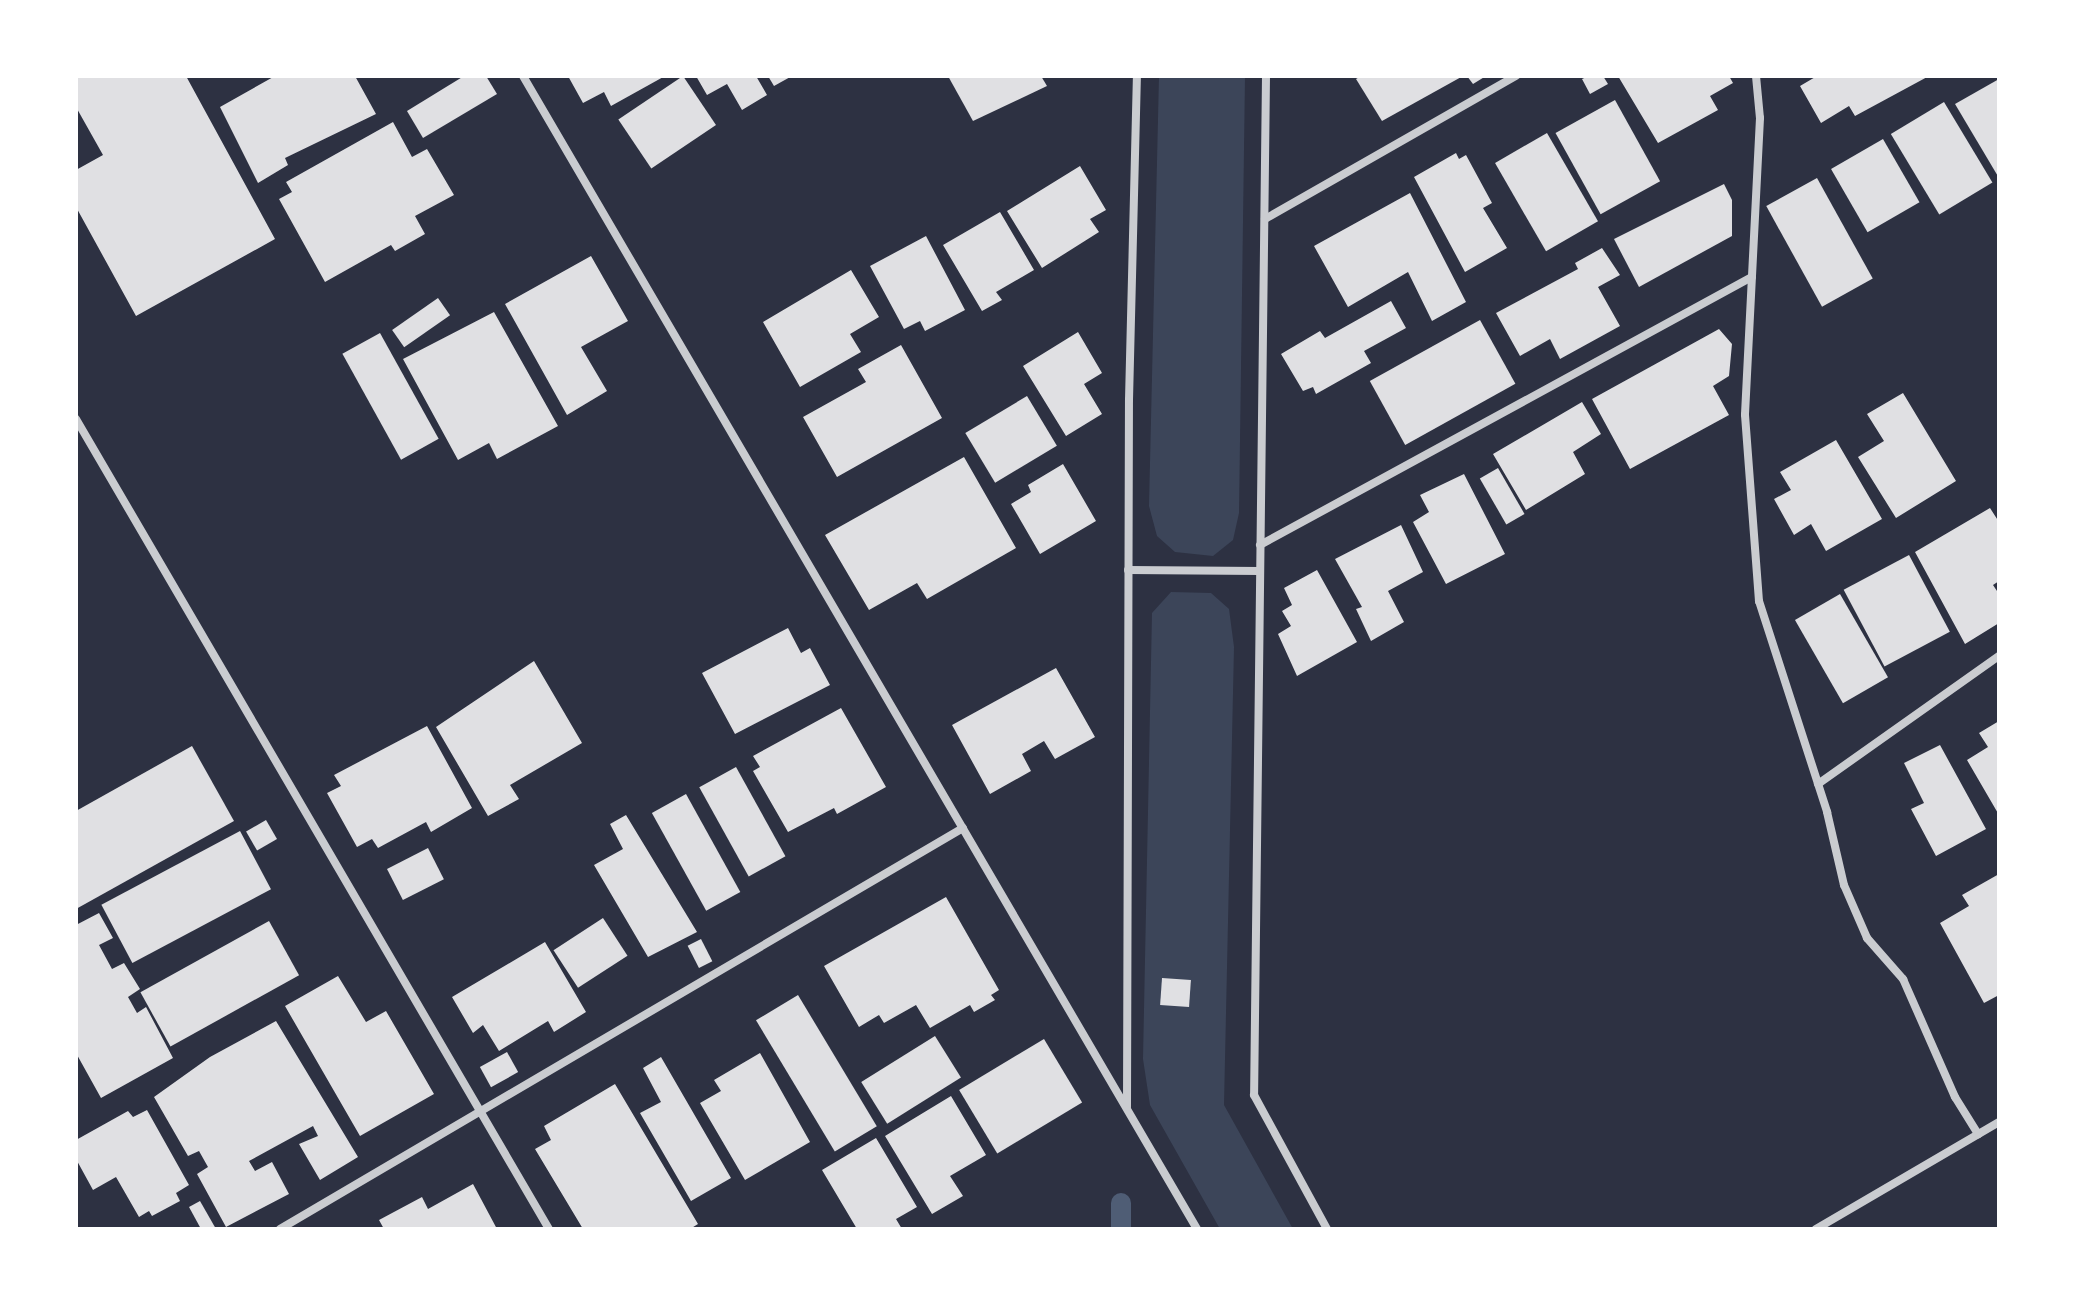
<!DOCTYPE html>
<style>
body{margin:0}
#map{position:relative;width:2075px;height:1305px;overflow:hidden;background:#2d3142;font-family:"Golos Text",sans-serif}
div>[style]{position:absolute}
[style*='--x']{left:calc(var(--x)*1px);top:calc(var(--y)*1px);width:calc(var(--w)*1px);rotate:calc(var(--a)*1deg)}
.green>*{inset:0;background:#3c4559}
.stream>*{height:20px;margin:-10px;padding:0 10px;transform-origin:10px;border-radius:10px;background:#4f5d75}
.building>*{inset:0;background:#e0e0e3;transform-origin:0 0}
.minor>*{height:8px;margin:-4px;padding:0 4px;transform-origin:4px;border-radius:4px;background:#caccd0}
span{translate:-50% -50%;white-space:nowrap;text-align:center;line-height:1.15;-webkit-text-stroke:8px #fff;paint-order:stroke}
.frame{position:absolute;inset:0;border:78px solid #fff;pointer-events:none}
</style>
<div id="map">
<div class="green">
<i style="clip-path:polygon(1159px 76px,1245px 76px,1239px 513px,1233px 540px,1213px 556px,1175px 552px,1157px 536px,1149px 506px)"></i>
<i style="clip-path:polygon(1171px 592px,1211px 593px,1229px 609px,1234px 647px,1224px 1105px,1293px 1229px,1220px 1229px,1150px 1105px,1143px 1059px,1152px 613px)"></i>
</div>
<div class="stream">
<i style="--x:1121;--y:1229;--w:26;--a:-90"></i>
</div>
<div class="building">
<i style="clip-path:polygon(76px 76px,186px 76px,275px 239px,136px 316px,76px 207px,76px 170px,103px 155px,76px 107px)"></i>
<i style="clip-path:polygon(275px 76px,355px 76px,376px 114px,285px 158px,288px 165px,258px 183px,220px 107px)"></i>
<i style="clip-path:polygon(464px 76px,486px 76px,497px 94px,423px 138px,407px 111px)"></i>
<i style="clip-path:polygon(568px 76px,665px 76px,611px 106px,604px 92px,583px 103px)"></i>
<i style="left:683px;top:76px;width:59px;height:78px;rotate:56deg"></i>
<i style="clip-path:polygon(696px 76px,756px 76px,767px 95px,742px 110px,727px 84px,707px 95px)"></i>
<i style="clip-path:polygon(768px 76px,792px 76px,774px 86px)"></i>
<i style="clip-path:polygon(948px 76px,1041px 76px,1047px 86px,973px 121px)"></i>
<i style="clip-path:polygon(1361px 76px,1463px 76px,1382px 121px,1356px 79px)"></i>
<i style="clip-path:polygon(1467px 76px,1486px 76px,1473px 84px)"></i>
<i style="clip-path:polygon(1589px 76px,1603px 76px,1608px 84px,1590px 94px,1582px 79px)"></i>
<i style="clip-path:polygon(1618px 76px,1729px 76px,1733px 83px,1710px 96px,1718px 110px,1658px 143px)"></i>
<i style="clip-path:polygon(1817px 76px,1929px 76px,1855px 116px,1849px 106px,1821px 123px,1800px 86px)"></i>
<i style="clip-path:polygon(1999px 79px,1999px 178px,1955px 104px)"></i>
<i style="left:1615px;top:100px;width:93px;height:68px;rotate:61deg"></i>
<i style="left:1944px;top:102px;width:94px;height:62px;rotate:59deg"></i>
<i style="clip-path:polygon(393px 122px,412px 157px,427px 149px,454px 195px,415px 216px,425px 234px,395px 251px,391px 245px,325px 282px,279px 199px,292px 192px,286px 182px)"></i>
<i style="left:1547px;top:133px;width:102px;height:60px;rotate:60deg"></i>
<i style="left:1883px;top:139px;width:73px;height:60px;rotate:60deg"></i>
<i style="clip-path:polygon(1456px 153px,1459px 159px,1466px 155px,1492px 203px,1483px 208px,1507px 248px,1465px 272px,1414px 177px)"></i>
<i style="clip-path:polygon(1080px 166px,1106px 210px,1090px 219px,1099px 232px,1042px 268px,1007px 211px)"></i>
<i style="left:1817px;top:178px;width:115px;height:58px;rotate:61deg"></i>
<i style="clip-path:polygon(1724px 184px,1732px 200px,1732px 236px,1639px 287px,1614px 239px)"></i>
<i style="clip-path:polygon(1410px 193px,1466px 302px,1432px 321px,1408px 272px,1348px 307px,1314px 246px)"></i>
<i style="clip-path:polygon(1000px 212px,1034px 270px,996px 292px,1002px 300px,982px 311px,943px 245px)"></i>
<i style="clip-path:polygon(926px 236px,965px 310px,925px 331px,920px 321px,904px 329px,870px 266px)"></i>
<i style="clip-path:polygon(1602px 248px,1620px 275px,1598px 287px,1620px 326px,1560px 359px,1550px 339px,1520px 356px,1496px 313px,1578px 269px,1575px 263px)"></i>
<i style="clip-path:polygon(591px 256px,628px 321px,581px 347px,607px 391px,567px 415px,505px 304px)"></i>
<i style="clip-path:polygon(851px 270px,879px 317px,850px 334px,861px 352px,800px 387px,763px 322px)"></i>
<i style="left:438px;top:298px;width:21px;height:56px;rotate:55deg"></i>
<i style="clip-path:polygon(1391px 301px,1406px 328px,1364px 351px,1371px 363px,1316px 394px,1313px 387px,1303px 391px,1281px 354px,1320px 331px,1325px 338px)"></i>
<i style="clip-path:polygon(494px 312px,558px 426px,497px 459px,489px 443px,458px 460px,403px 359px)"></i>
<i style="left:1480px;top:320px;width:73px;height:126px;rotate:61deg"></i>
<i style="clip-path:polygon(1719px 329px,1732px 344px,1729px 376px,1713px 386px,1729px 415px,1630px 469px,1592px 399px)"></i>
<i style="clip-path:polygon(1078px 332px,1102px 373px,1084px 384px,1102px 414px,1066px 436px,1023px 366px)"></i>
<i style="left:380px;top:333px;width:121px;height:43px;rotate:61deg"></i>
<i style="clip-path:polygon(901px 345px,942px 418px,837px 477px,803px 417px,866px 382px,858px 369px)"></i>
<i style="clip-path:polygon(1903px 393px,1956px 481px,1896px 518px,1858px 457px,1884px 441px,1867px 414px)"></i>
<i style="left:1027px;top:396px;width:58px;height:72px;rotate:59deg"></i>
<i style="clip-path:polygon(1582px 402px,1601px 434px,1573px 452px,1585px 474px,1526px 510px,1493px 454px)"></i>
<i style="clip-path:polygon(1836px 440px,1882px 519px,1826px 551px,1811px 524px,1794px 535px,1774px 499px,1791px 490px,1780px 472px)"></i>
<i style="clip-path:polygon(964px 457px,1016px 548px,927px 599px,917px 583px,869px 610px,825px 535px)"></i>
<i style="clip-path:polygon(1063px 464px,1096px 521px,1040px 554px,1011px 504px,1031px 492px,1028px 485px)"></i>
<i style="left:1498px;top:468px;width:53px;height:21px;rotate:60deg"></i>
<i style="clip-path:polygon(1464px 474px,1505px 554px,1446px 584px,1413px 522px,1429px 512px,1420px 495px)"></i>
<i style="clip-path:polygon(1990px 508px,1999px 522px,1999px 581px,1993px 585px,1999px 594px,1999px 623px,1965px 644px,1915px 552px)"></i>
<i style="clip-path:polygon(1401px 525px,1423px 572px,1388px 591px,1404px 622px,1371px 641px,1356px 609px,1362px 607px,1335px 559px)"></i>
<i style="left:1909px;top:555px;width:87px;height:74px;rotate:62deg"></i>
<i style="clip-path:polygon(1317px 570px,1357px 642px,1297px 676px,1278px 634px,1291px 626px,1282px 611px,1292px 605px,1284px 588px)"></i>
<i style="left:1840px;top:594px;width:96px;height:52px;rotate:60deg"></i>
<i style="clip-path:polygon(788px 628px,801px 653px,810px 648px,830px 685px,735px 734px,702px 673px)"></i>
<i style="clip-path:polygon(534px 661px,582px 743px,510px 785px,519px 799px,488px 816px,436px 727px)"></i>
<i style="clip-path:polygon(1056px 668px,1095px 737px,1055px 759px,1044px 741px,1022px 754px,1031px 771px,990px 794px,952px 725px)"></i>
<i style="clip-path:polygon(841px 708px,886px 787px,837px 814px,834px 808px,788px 832px,753px 771px,760px 767px,753px 756px)"></i>
<i style="clip-path:polygon(1999px 721px,1999px 815px,1967px 760px,1988px 747px,1979px 733px)"></i>
<i style="clip-path:polygon(427px 726px,472px 808px,431px 832px,426px 822px,378px 848px,372px 839px,357px 847px,327px 793px,341px 786px,334px 775px)"></i>
<i style="clip-path:polygon(1940px 745px,1986px 829px,1936px 856px,1911px 809px,1924px 803px,1904px 763px)"></i>
<i style="clip-path:polygon(192px 746px,234px 821px,76px 909px,76px 811px)"></i>
<i style="left:736px;top:767px;width:102px;height:42px;rotate:61deg"></i>
<i style="left:686px;top:794px;width:112px;height:39px;rotate:61deg"></i>
<i style="clip-path:polygon(626px 815px,697px 932px,648px 957px,594px 865px,623px 849px,610px 824px)"></i>
<i style="left:266px;top:820px;width:22px;height:23px;rotate:60deg"></i>
<i style="left:240px;top:831px;width:66px;height:157px;rotate:62deg"></i>
<i style="left:428px;top:848px;width:35px;height:46px;rotate:63deg"></i>
<i style="clip-path:polygon(1999px 874px,1999px 995px,1984px 1003px,1940px 923px,1969px 906px,1962px 895px)"></i>
<i style="clip-path:polygon(946px 897px,999px 990px,991px 995px,995px 1000px,974px 1012px,970px 1005px,930px 1028px,916px 1005px,884px 1023px,879px 1015px,859px 1027px,824px 966px)"></i>
<i style="clip-path:polygon(99px 913px,113px 938px,99px 945px,112px 969px,124px 963px,140px 989px,128px 997px,137px 1013px,146px 1007px,173px 1058px,101px 1098px,76px 1053px,76px 925px)"></i>
<i style="left:603px;top:918px;width:45px;height:59px;rotate:57deg"></i>
<i style="left:269px;top:921px;width:62px;height:147px;rotate:61deg"></i>
<i style="left:701px;top:939px;width:25px;height:15px;rotate:63deg"></i>
<i style="clip-path:polygon(545px 942px,586px 1012px,554px 1032px,548px 1021px,499px 1051px,483px 1025px,473px 1033px,452px 997px)"></i>
<i style="clip-path:polygon(338px 976px,366px 1022px,386px 1011px,434px 1094px,360px 1136px,285px 1006px)"></i>
<i style="left:1162px;top:978px;width:29px;height:27px;rotate:4deg"></i>
<i style="left:798px;top:995px;width:153px;height:49px;rotate:59deg"></i>
<i style="clip-path:polygon(276px 1021px,358px 1157px,320px 1180px,299px 1144px,318px 1136px,313px 1126px,249px 1161px,255px 1171px,272px 1162px,289px 1194px,226px 1227px,197px 1174px,208px 1167px,199px 1151px,188px 1156px,154px 1097px,210px 1057px)"></i>
<i style="left:935px;top:1036px;width:49px;height:87px;rotate:58deg"></i>
<i style="left:1044px;top:1039px;width:74px;height:99px;rotate:59deg"></i>
<i style="left:507px;top:1052px;width:23px;height:31px;rotate:61deg"></i>
<i style="clip-path:polygon(760px 1053px,810px 1142px,745px 1180px,700px 1103px,721px 1091px,714px 1080px)"></i>
<i style="clip-path:polygon(661px 1057px,731px 1178px,691px 1201px,640px 1113px,661px 1102px,643px 1068px)"></i>
<i style="clip-path:polygon(615px 1084px,698px 1224px,690px 1229px,583px 1229px,535px 1149px,551px 1140px,544px 1126px)"></i>
<i style="clip-path:polygon(951px 1096px,986px 1155px,950px 1176px,963px 1196px,932px 1214px,885px 1136px)"></i>
<i style="clip-path:polygon(147px 1110px,189px 1185px,176px 1193px,180px 1201px,152px 1216px,149px 1211px,139px 1217px,116px 1177px,93px 1190px,76px 1159px,76px 1140px,128px 1111px,133px 1117px)"></i>
<i style="clip-path:polygon(876px 1138px,917px 1207px,896px 1219px,902px 1229px,857px 1229px,822px 1170px)"></i>
<i style="clip-path:polygon(473px 1184px,497px 1229px,384px 1229px,379px 1220px,422px 1197px,428px 1209px)"></i>
<i style="clip-path:polygon(200px 1201px,216px 1229px,201px 1229px,189px 1207px)"></i>
</div>
<div class="minor">
<i style="--x:523;--y:76;--w:1336;--a:59.69"></i>
<i style="--x:1266;--y:76;--w:1019;--a:90.67"></i>
<i style="--x:1254;--y:1095;--w:153;--a:61.4"></i>
<i style="--x:1756;--y:76;--w:42;--a:84.6"></i>
<i style="--x:1760;--y:118;--w:297;--a:92.9"></i>
<i style="--x:1745;--y:415;--w:187;--a:85.7"></i>
<i style="--x:1759;--y:601;--w:222;--a:72.1"></i>
<i style="--x:1827;--y:812;--w:75;--a:76.9"></i>
<i style="--x:1844;--y:885;--w:58;--a:66.5"></i>
<i style="--x:1867;--y:938;--w:55;--a:48.7"></i>
<i style="--x:1903;--y:979;--w:129;--a:66.2"></i>
<i style="--x:1955;--y:1097;--w:44;--a:58.1"></i>
<i style="--x:1265;--y:219;--w:289;--a:-29.7"></i>
<i style="--x:76;--y:419;--w:938;--a:59.72"></i>
<i style="--x:1260;--y:545;--w:560;--a:-28.58"></i>
<i style="--x:1128;--y:570;--w:132;--a:0.4"></i>
<i style="--x:1818;--y:784;--w:222;--a:-35.3"></i>
<i style="--x:1127;--y:1107;--w:707;--a:-89.84"></i>
<i style="--x:1129;--y:400;--w:324;--a:-88.6"></i>
<i style="--x:280;--y:1229;--w:792;--a:-30.42"></i>
<i style="--x:1816;--y:1229;--w:212;--a:-30.3"></i>
</div>
<div class="frame"></div>
</div>
